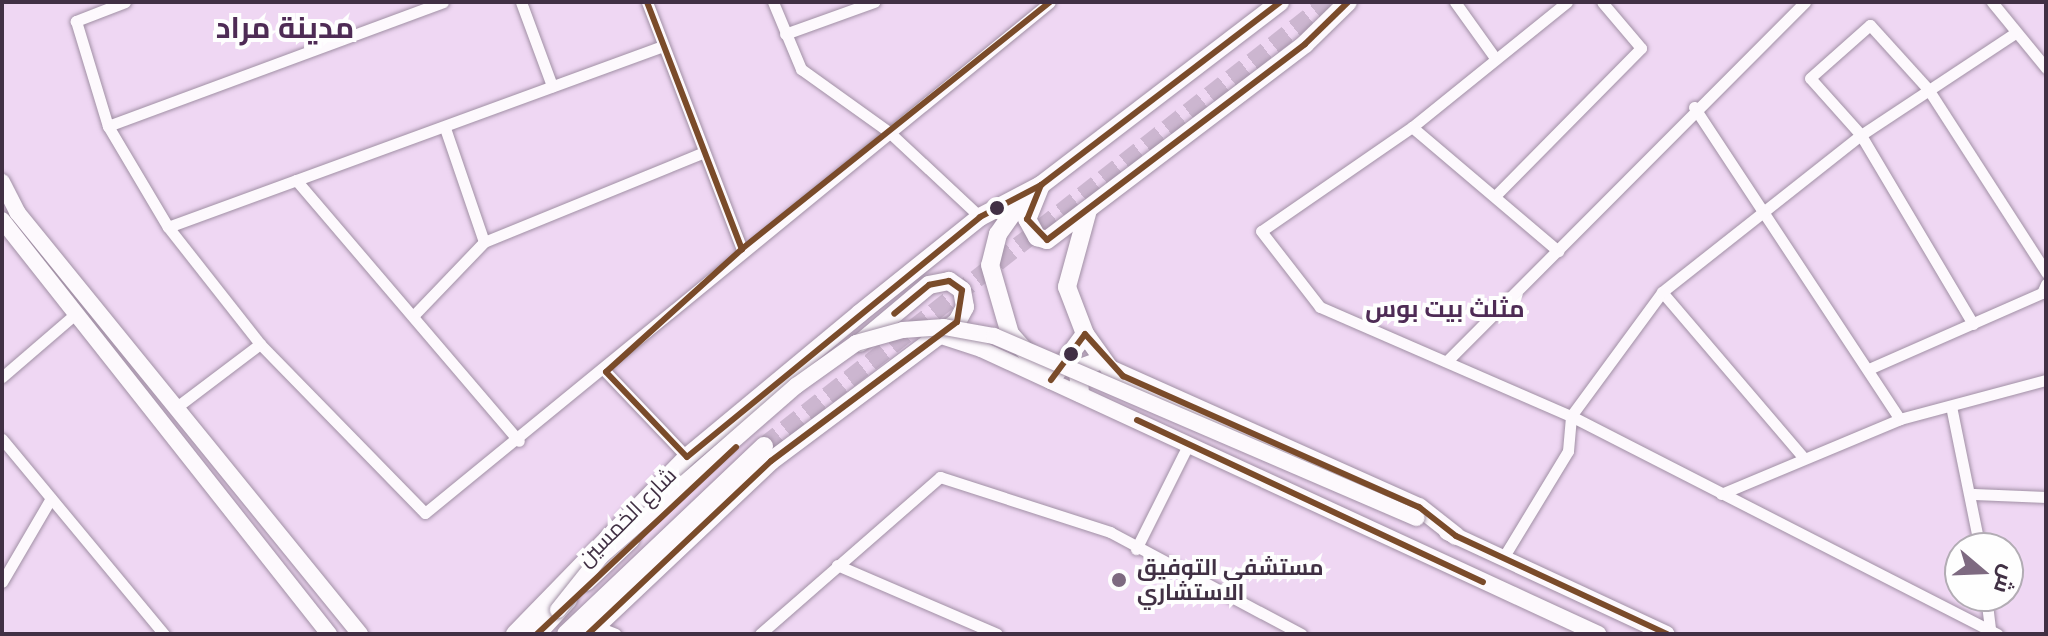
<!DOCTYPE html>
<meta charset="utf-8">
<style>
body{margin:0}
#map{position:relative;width:2048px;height:636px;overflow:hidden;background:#efd7f3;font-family:"Times New Roman",Cairo,serif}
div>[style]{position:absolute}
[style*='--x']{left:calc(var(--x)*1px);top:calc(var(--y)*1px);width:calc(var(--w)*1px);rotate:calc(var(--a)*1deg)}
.primary-tunnel>*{height:18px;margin-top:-9px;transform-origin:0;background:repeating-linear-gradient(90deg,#ccb6d0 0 18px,transparent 0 27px)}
.roads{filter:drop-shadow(0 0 2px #a190a5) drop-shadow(0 0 2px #a190a5)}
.street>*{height:11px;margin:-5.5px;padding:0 5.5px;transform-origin:5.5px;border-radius:5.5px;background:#fdf9fd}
.secondary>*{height:16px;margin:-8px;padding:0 8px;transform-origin:8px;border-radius:8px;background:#fdf9fd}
.primary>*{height:18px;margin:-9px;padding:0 9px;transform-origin:9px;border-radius:9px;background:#fdf9fd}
.bridges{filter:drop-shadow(0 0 2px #a190a5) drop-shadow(0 0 2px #a190a5)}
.secondary-bridge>*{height:16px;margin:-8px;padding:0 8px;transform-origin:8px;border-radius:8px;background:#fdf9fd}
.bus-1>*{height:6px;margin:-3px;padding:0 3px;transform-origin:3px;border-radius:3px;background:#7a4b2a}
.dots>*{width:22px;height:22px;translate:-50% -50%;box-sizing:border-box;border:4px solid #fefefe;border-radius:50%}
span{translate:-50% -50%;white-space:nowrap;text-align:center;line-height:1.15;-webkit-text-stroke:8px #fefefe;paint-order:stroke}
.street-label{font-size:22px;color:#413044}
.poi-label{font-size:22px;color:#413044;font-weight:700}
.left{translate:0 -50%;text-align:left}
.neighbourhood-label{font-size:24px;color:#4e2b55;font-weight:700}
.district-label{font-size:30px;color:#4e2b55;font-weight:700}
.frame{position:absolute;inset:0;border:4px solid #413044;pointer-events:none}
.north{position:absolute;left:1944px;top:532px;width:80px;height:80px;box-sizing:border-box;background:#fefefe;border:2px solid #b2acb4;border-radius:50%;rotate:109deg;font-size:22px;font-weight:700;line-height:32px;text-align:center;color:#413044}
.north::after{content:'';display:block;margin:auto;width:28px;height:36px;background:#7e6a81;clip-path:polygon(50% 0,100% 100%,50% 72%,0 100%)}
</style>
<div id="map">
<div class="primary-tunnel">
<i style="--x:764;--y:446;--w:718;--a:-38.21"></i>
</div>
<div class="roads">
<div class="street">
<i style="--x:125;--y:2;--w:53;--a:158.8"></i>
<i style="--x:76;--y:21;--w:110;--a:73.1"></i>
<i style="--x:108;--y:126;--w:117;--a:59.3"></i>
<i style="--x:168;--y:227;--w:149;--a:51.8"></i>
<i style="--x:260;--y:344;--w:236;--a:45.7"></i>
<i style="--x:425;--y:513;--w:807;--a:-39.27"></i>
<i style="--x:521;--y:2;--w:90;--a:69.7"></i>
<i style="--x:647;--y:2;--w:265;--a:69"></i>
<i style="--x:773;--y:2;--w:73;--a:67.3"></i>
<i style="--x:801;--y:69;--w:108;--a:35.6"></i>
<i style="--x:889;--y:132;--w:125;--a:43"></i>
<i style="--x:1455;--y:2;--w:65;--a:54.4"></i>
<i style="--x:1567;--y:2;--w:199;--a:141.1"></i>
<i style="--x:1412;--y:127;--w:183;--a:145.4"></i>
<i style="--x:1261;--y:231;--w:96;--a:52.2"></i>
<i style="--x:1320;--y:307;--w:274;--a:23.5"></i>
<i style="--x:1571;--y:416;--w:479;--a:27.1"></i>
<i style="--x:1992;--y:2;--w:85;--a:50.7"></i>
<i style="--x:785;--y:34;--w:95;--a:-19.8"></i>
<i style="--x:1694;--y:107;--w:374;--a:56.6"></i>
<i style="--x:108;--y:126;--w:357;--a:-20.3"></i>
<i style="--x:1412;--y:127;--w:192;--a:40.3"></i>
<i style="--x:445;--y:128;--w:120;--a:71.1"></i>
<i style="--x:296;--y:180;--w:343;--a:49.5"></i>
<i style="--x:1497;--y:194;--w:205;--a:-45.4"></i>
<i style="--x:1641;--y:48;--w:60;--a:-130.3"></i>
<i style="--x:168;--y:227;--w:527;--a:-20.09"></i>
<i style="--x:1662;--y:292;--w:217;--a:49.5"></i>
<i style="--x:414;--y:315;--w:101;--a:-46.2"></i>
<i style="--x:484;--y:242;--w:235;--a:-22.2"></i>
<i style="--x:1973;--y:324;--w:220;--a:-120.7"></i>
<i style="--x:1861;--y:135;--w:76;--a:-131.8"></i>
<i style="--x:1810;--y:78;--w:80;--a:-41.5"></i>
<i style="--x:1870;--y:25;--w:86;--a:47.8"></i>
<i style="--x:1928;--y:89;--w:218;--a:57.2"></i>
<i style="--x:1447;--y:361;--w:507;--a:-45.08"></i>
<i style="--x:1871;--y:368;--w:187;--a:-23.7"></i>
<i style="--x:2042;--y:293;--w:10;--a:-66"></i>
<i style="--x:606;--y:372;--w:117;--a:46.4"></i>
<i style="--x:2;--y:377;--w:94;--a:-40.7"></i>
<i style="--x:178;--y:406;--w:103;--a:-37.1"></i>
<i style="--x:1951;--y:406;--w:145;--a:78.5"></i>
<i style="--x:2;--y:439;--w:254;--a:50.3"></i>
<i style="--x:1721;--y:494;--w:194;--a:-22.7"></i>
<i style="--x:1900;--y:419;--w:151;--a:-15"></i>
<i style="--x:1974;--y:494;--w:72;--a:2.4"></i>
<i style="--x:1136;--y:549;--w:116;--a:-63.4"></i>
<i style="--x:1503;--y:558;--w:125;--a:-58.7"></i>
<i style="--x:1568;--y:451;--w:35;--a:-85"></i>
<i style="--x:1571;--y:416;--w:154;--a:-53.7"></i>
<i style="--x:1662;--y:292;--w:253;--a:-38.3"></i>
<i style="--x:1861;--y:135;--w:185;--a:-33.5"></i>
<i style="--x:837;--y:565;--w:174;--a:23.3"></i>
<i style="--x:2;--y:582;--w:97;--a:-59.7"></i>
<i style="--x:1986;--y:596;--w:33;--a:83"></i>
<i style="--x:595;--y:626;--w:22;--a:21"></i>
<i style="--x:760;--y:634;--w:239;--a:-41.1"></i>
<i style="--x:940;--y:477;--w:179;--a:17.9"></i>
<i style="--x:1110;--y:532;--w:217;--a:28.1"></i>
</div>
<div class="secondary">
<i style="--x:2;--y:182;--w:34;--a:63"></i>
<i style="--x:17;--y:212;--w:544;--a:50.9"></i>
<i style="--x:2;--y:220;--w:528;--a:51.7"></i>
<i style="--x:930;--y:340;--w:9;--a:-32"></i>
<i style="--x:938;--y:335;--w:45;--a:18"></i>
<i style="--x:981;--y:349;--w:680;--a:24.79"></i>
<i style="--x:1447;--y:532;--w:242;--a:24.9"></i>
</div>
<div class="primary">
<i style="--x:1041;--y:185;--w:37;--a:112"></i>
<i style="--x:1027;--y:219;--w:21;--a:61"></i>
<i style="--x:1037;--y:237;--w:10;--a:17"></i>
<i style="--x:1047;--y:240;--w:324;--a:-37.2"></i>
<i style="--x:1305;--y:44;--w:60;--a:-44.3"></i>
<i style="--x:1022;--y:200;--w:42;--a:125.2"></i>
<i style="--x:998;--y:234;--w:32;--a:104"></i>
<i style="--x:990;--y:265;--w:72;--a:73.8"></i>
<i style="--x:1010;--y:334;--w:62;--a:48.3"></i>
<i style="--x:1051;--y:380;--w:57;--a:-53.5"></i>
<i style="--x:1088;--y:210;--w:80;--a:105.3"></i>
<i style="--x:1067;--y:287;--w:50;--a:69"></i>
<i style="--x:1085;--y:334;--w:43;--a:54.5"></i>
<i style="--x:1110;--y:369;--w:338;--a:24.1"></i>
<i style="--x:1419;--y:507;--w:47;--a:38.1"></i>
<i style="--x:1080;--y:393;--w:24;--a:-95"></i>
<i style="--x:1078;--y:369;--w:25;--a:-21"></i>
<i style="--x:586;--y:582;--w:62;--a:-43.7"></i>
<i style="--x:515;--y:634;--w:247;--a:-45.8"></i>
<i style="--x:687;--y:457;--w:224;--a:-39.7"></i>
<i style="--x:859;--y:314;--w:155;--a:-38.7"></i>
<i style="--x:980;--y:217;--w:69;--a:-27.7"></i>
<i style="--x:1041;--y:185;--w:301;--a:-37.4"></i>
<i style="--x:537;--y:634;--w:46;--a:-47.6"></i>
<i style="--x:566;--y:634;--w:273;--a:-43.5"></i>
<i style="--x:588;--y:634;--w:252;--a:-43.4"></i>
<i style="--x:771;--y:461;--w:232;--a:-36.8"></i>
<i style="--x:957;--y:322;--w:17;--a:-62"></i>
<i style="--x:965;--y:307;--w:17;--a:-100"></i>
<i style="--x:962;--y:290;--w:16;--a:-145"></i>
<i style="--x:949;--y:281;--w:20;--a:169"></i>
<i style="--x:929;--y:285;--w:90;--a:140"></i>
</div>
</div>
<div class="bridges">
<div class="secondary-bridge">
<i style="--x:558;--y:610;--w:69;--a:-51.5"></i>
<i style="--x:601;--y:556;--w:259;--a:-41.1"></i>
<i style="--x:796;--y:386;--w:74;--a:-35.6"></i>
<i style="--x:856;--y:343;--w:49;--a:-15.5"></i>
<i style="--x:903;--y:330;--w:41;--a:-4.2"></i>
<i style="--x:944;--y:327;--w:51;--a:10.2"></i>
<i style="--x:994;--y:336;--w:460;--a:23.3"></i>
</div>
</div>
<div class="bus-1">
<i style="--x:647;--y:2;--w:265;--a:69"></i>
<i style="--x:1050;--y:2;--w:395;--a:141.3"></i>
<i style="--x:742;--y:249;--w:183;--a:137.9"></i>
<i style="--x:606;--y:372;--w:117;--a:46.4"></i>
<i style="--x:687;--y:457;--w:379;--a:-39.3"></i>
<i style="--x:980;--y:217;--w:69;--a:-27.7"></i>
<i style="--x:1041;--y:185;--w:301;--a:-37.4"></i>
<i style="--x:1041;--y:185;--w:37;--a:112"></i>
<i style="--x:1027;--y:219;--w:29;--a:46"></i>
<i style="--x:1047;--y:240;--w:324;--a:-37.2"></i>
<i style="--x:1305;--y:44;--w:60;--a:-44.3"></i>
<i style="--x:1051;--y:380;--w:57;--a:-53.5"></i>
<i style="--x:1085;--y:334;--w:57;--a:47.9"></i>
<i style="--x:1123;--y:376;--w:324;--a:23.9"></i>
<i style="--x:1419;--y:507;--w:47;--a:38.1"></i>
<i style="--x:1456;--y:536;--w:233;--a:24.9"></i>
<i style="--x:1137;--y:420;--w:382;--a:25.1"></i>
<i style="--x:537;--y:634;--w:273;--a:-43.2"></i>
<i style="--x:588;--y:634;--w:252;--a:-43.4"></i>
<i style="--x:771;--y:461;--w:232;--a:-36.8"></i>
<i style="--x:957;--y:322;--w:32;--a:-81"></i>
<i style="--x:962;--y:290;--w:16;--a:-145"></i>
<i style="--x:949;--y:281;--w:20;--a:169"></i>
<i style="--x:929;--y:285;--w:45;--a:140.4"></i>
</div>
<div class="dots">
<i style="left:997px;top:208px;background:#413044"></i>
<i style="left:1071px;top:354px;background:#413044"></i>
<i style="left:1119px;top:580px;background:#7e6a81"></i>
</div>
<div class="street-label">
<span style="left:627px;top:517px;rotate:-45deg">شارع الخمسين</span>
</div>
<div class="poi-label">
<span class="left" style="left:1137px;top:580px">مستشفى التوفيق<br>الاستشاري</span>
</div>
<div class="neighbourhood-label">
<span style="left:1445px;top:310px">مثلث بيت بوس</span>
</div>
<div class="district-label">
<span style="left:285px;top:28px">مدينة مراد</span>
</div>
<div class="frame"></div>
<div class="north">ش</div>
</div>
